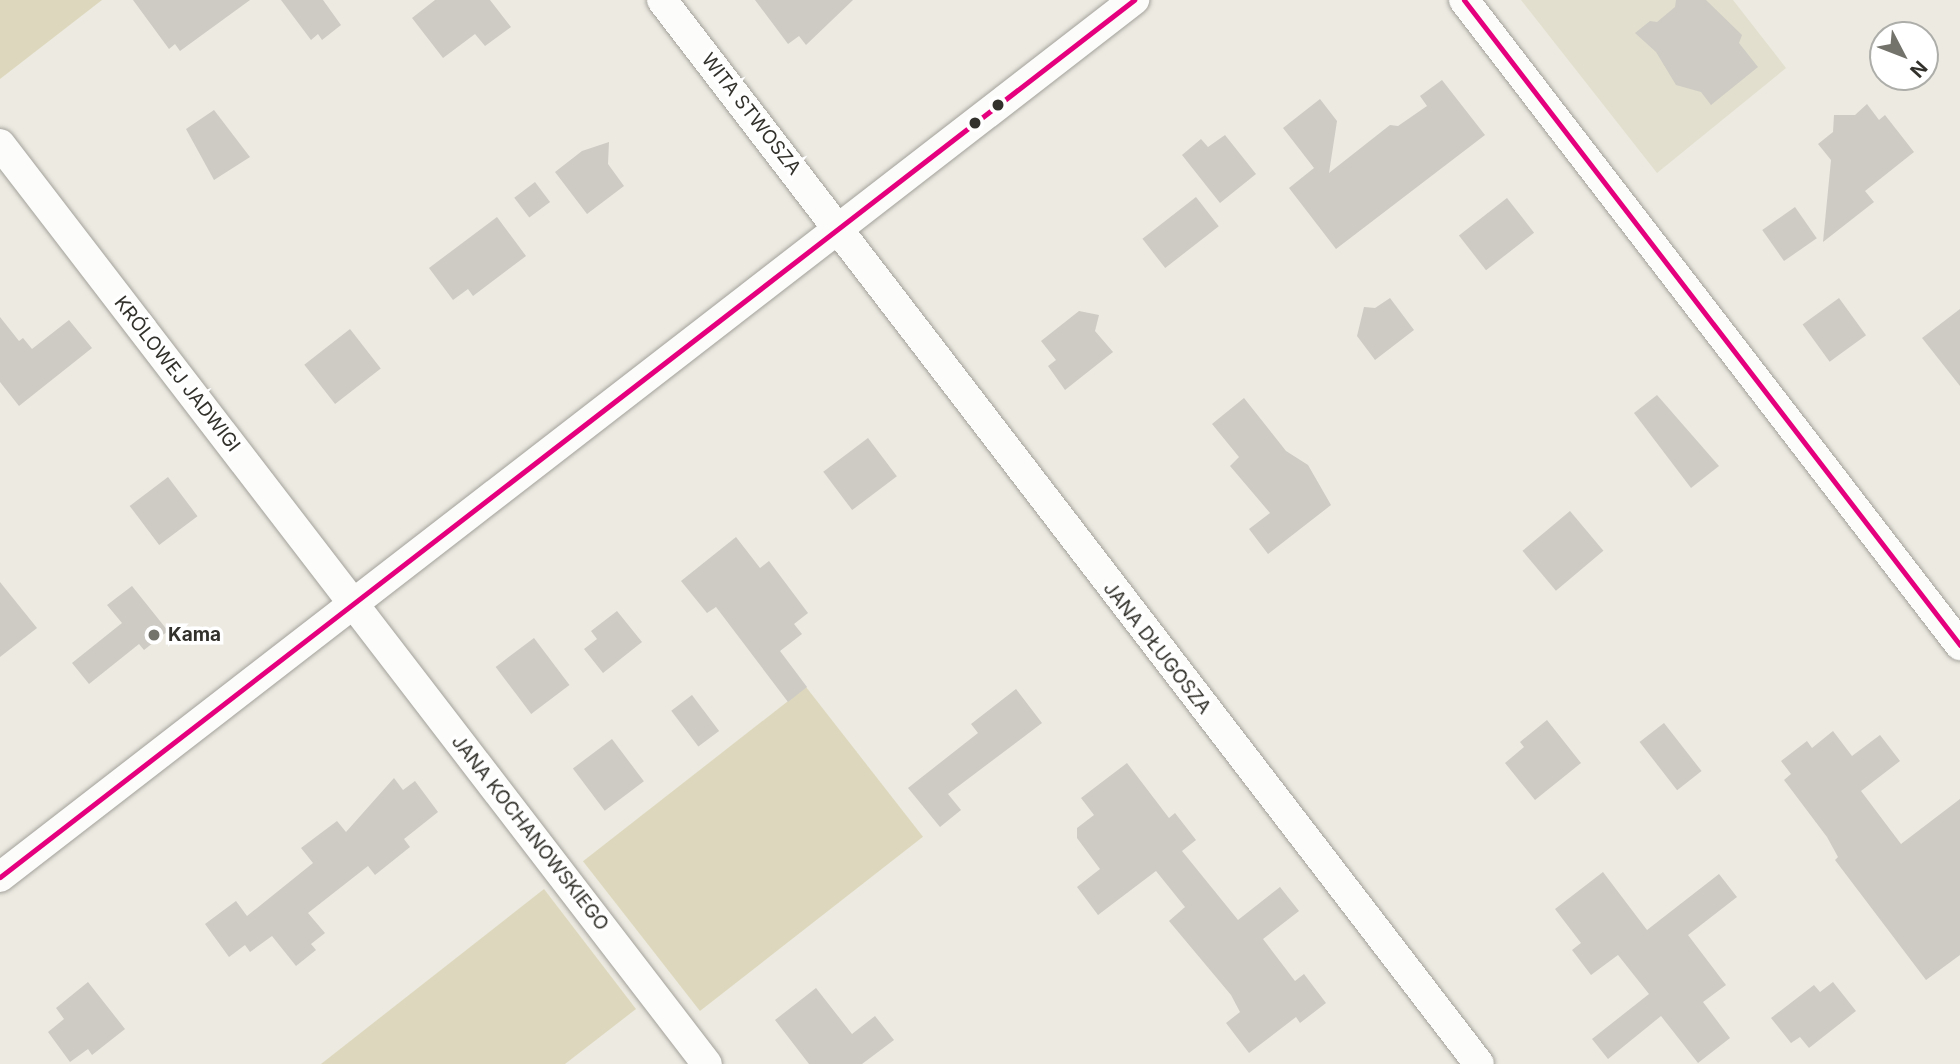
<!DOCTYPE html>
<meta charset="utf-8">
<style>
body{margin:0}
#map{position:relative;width:1960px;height:1064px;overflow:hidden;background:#eceae1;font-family:Inter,sans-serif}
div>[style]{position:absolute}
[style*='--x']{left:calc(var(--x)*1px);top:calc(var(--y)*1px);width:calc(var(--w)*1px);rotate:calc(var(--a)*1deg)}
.built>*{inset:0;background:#e2dfce}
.green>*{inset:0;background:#ddd8bd;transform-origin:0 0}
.building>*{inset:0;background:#cdcbc4;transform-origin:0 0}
.roads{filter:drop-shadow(0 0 2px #a3a19b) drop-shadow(0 0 2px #a3a19b)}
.street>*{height:30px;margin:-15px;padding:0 15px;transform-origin:15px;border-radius:15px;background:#fcfcfa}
.bus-1>*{height:5px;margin:-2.5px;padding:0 2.5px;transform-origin:2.5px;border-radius:2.5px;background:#e5007d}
.dots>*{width:19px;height:19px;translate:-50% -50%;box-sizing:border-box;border:4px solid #fff;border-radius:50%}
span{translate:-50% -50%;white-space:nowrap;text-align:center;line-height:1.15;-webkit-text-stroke:7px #fff;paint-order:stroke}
.street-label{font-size:19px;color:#32312b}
.poi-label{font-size:19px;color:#32312b;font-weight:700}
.left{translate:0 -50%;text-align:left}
.north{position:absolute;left:1869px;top:21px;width:70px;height:70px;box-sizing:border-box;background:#fff;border:2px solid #adadaa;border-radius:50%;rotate:132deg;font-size:19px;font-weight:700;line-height:28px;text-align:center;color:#32312b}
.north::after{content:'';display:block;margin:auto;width:24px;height:32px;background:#73726b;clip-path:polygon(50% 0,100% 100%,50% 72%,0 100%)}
</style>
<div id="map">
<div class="built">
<i style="clip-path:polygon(1521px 0,1733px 0,1786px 68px,1657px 173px)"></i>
</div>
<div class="green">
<i style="clip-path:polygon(0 0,102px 0,0 79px)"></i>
<i style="left:806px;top:687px;width:190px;height:283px;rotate:52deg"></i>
<i style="clip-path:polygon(544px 889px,636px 1009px,565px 1064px,321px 1064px)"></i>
</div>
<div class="building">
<i style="clip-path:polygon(133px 0,250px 0,180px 51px,175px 44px,169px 49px)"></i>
<i style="clip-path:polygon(281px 0,323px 0,341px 25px,322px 40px,318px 34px,311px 40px)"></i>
<i style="clip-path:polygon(435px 0,490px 0,511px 27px,485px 46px,475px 34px,443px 58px,412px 18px)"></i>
<i style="clip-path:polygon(755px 0,853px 0,806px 45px,799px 36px,788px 44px)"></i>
<i style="clip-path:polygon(1676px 0,1706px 0,1742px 35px,1739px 43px,1758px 67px,1711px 105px,1701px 92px,1676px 85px,1656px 52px,1635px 33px,1650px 21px,1657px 22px,1675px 7px)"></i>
<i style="clip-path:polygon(1442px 80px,1485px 135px,1336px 249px,1289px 188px,1314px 168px,1283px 128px,1320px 99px,1337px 121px,1329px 173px,1390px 125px,1398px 126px,1427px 106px,1420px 96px)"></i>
<i style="clip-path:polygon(1867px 104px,1879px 120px,1885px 115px,1914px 152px,1865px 191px,1874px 202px,1823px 242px,1831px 160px,1818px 144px,1833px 132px,1834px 115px,1855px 115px)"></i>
<i style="clip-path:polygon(214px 110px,250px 157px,214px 180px,186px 129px)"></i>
<i style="clip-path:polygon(1225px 135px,1256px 174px,1220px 203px,1182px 155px,1201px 139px,1208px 147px)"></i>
<i style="clip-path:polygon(609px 142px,608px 164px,624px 186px,587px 214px,555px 172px,582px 151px)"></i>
<i style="left:535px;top:182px;width:25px;height:26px;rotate:53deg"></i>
<i style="left:1196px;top:197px;width:37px;height:68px;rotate:52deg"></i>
<i style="left:1507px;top:198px;width:44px;height:61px;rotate:52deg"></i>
<i style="left:1795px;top:207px;width:38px;height:40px;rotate:55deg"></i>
<i style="clip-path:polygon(497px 217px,526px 256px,473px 296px,468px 289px,453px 300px,429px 268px)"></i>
<i style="clip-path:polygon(1390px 298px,1414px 330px,1375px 360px,1357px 336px,1364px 307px,1375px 308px)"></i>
<i style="left:1839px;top:298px;width:46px;height:45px;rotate:54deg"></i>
<i style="clip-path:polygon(1960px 309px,1960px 386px,1922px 338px)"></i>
<i style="clip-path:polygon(1079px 311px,1099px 315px,1095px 331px,1113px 352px,1065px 390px,1048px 366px,1056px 360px,1041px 341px)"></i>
<i style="clip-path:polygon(0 317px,19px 341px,23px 338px,32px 349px,69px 320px,92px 348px,19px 406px,0 382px)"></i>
<i style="left:350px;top:329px;width:50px;height:58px;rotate:52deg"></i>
<i style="clip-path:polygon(1657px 395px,1719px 466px,1691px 488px,1634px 413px)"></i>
<i style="clip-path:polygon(1244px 398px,1286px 451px,1308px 465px,1331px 505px,1268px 554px,1249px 529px,1270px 513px,1230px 466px,1239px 457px,1212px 424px)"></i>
<i style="left:868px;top:438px;width:48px;height:56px;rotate:53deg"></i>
<i style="left:168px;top:477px;width:49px;height:48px;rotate:53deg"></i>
<i style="left:1570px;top:511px;width:52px;height:62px;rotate:50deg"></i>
<i style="clip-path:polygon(736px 537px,760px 568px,769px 561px,808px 613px,794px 624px,802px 634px,780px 651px,807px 687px,788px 702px,716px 607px,707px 613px,681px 581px)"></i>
<i style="clip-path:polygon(0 582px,37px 628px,0 657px)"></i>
<i style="clip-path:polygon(132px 586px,168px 631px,144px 650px,139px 644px,89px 684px,72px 663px,122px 623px,107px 605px)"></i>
<i style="clip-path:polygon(617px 611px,642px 642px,603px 673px,584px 649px,597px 639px,591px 631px)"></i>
<i style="left:534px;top:638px;width:59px;height:48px;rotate:53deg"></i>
<i style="clip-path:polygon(1016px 689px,1042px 723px,948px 794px,961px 810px,940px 827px,908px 788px,978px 733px,971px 724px)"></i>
<i style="left:692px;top:695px;width:45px;height:26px;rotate:53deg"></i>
<i style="clip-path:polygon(1547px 720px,1581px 763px,1535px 800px,1505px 763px,1524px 747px,1520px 742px)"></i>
<i style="left:1664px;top:723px;width:61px;height:31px;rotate:52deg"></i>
<i style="clip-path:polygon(1833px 731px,1852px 756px,1880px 735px,1900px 761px,1861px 791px,1901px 844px,1960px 799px,1960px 955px,1926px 980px,1835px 860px,1838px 857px,1827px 837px,1784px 780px,1791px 774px,1781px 761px,1807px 741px,1812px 748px)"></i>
<i style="left:612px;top:739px;width:53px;height:49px;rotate:53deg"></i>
<i style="clip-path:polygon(1127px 763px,1169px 818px,1175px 813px,1196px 840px,1182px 851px,1238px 920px,1280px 887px,1299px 911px,1263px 939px,1295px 981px,1304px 974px,1326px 1003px,1300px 1023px,1296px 1017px,1249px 1053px,1226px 1023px,1240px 1012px,1231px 995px,1169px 921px,1185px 907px,1156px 871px,1098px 915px,1077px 887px,1100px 869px,1077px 838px,1077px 828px,1094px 815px,1081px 798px)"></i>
<i style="clip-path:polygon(394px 778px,403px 790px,415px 781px,438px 812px,404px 839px,410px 847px,375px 875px,368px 866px,308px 913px,325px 933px,311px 944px,316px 950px,296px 966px,272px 936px,250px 952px,245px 945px,229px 957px,205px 924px,236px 901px,247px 916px,313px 863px,301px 848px,337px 821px,346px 832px)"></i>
<i style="clip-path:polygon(1603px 872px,1647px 930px,1719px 874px,1737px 897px,1688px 935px,1726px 985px,1703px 1002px,1730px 1038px,1698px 1063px,1661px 1016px,1608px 1059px,1592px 1039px,1649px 994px,1618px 955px,1591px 975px,1572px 950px,1581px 943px,1555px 909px)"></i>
<i style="clip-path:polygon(88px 982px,125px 1029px,92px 1055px,88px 1049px,70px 1062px,48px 1032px,64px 1019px,56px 1008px)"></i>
<i style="clip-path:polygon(1833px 982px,1856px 1011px,1809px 1048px,1800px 1037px,1791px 1043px,1771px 1018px,1814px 985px,1820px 992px)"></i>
<i style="clip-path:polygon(816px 988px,852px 1034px,875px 1016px,894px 1040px,862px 1064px,809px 1064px,775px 1020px)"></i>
</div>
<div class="roads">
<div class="street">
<i style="--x:662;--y:0;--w:1341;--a:52.48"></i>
<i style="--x:1464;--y:0;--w:814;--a:52.44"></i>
<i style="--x:0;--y:144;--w:1160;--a:52.46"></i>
<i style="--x:0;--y:877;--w:1434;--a:-37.72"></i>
</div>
</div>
<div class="bus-1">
<i style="--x:1464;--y:0;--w:814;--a:52.44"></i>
<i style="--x:0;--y:877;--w:1434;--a:-37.72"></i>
</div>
<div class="dots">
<i style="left:998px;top:105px;background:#32312b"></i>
<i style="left:975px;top:123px;background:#32312b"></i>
<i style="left:154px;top:635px;background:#73726b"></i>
</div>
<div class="street-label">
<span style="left:751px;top:114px;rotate:52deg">WITA STWOSZA</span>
<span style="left:177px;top:374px;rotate:52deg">KRÓLOWEJ JADWIGI</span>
<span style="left:1157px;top:648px;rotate:52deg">JANA DŁUGOSZA</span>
<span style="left:530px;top:833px;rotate:52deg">JANA KOCHANOWSKIEGO</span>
</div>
<div class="poi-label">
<span class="left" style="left:168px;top:635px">Kama</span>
</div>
<div class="north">N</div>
</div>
